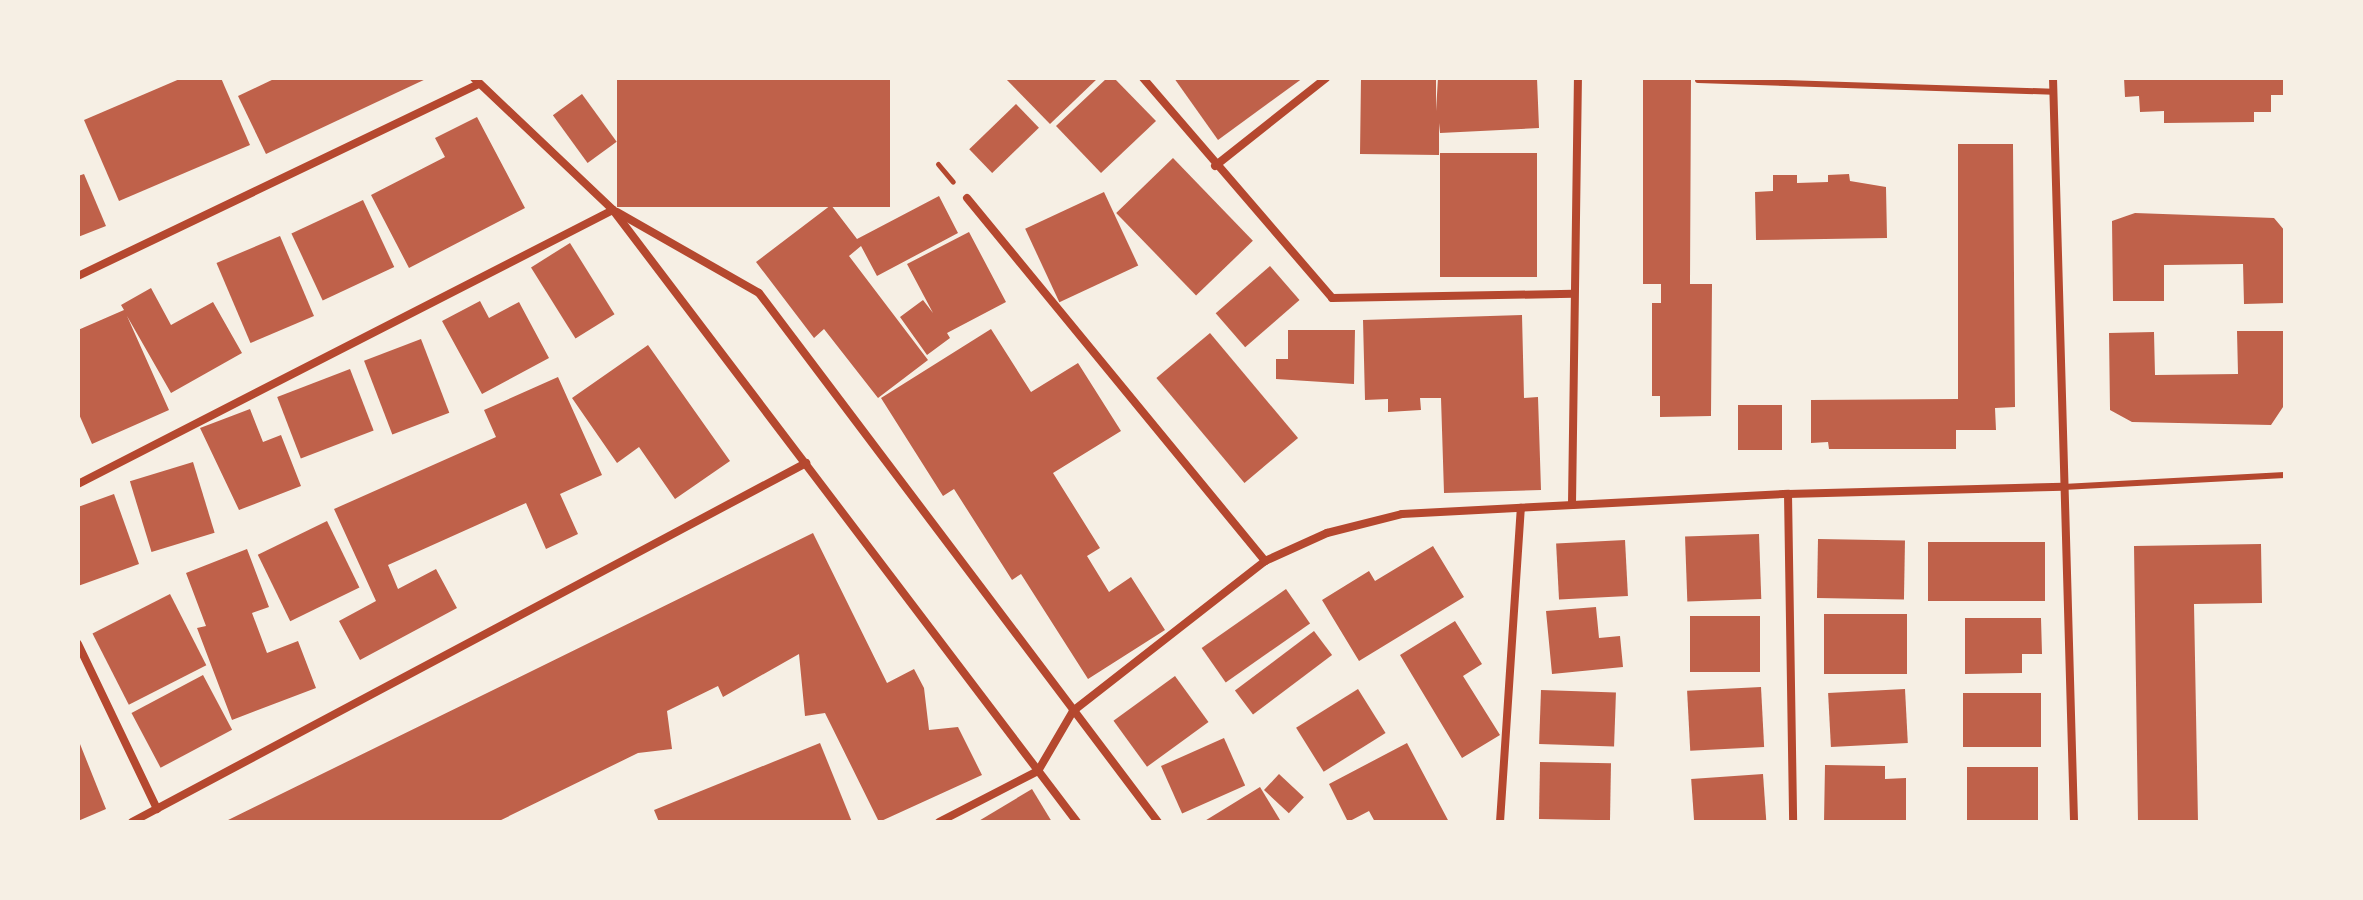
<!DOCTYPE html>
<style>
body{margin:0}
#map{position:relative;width:2363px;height:900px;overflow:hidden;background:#f6efe4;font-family:Lato,sans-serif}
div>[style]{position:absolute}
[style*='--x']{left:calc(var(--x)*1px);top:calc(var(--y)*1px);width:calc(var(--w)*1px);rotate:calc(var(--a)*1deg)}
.building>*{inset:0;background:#bf614a;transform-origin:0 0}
.path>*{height:5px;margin:-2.5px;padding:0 2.5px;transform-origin:2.5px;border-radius:2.5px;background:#b5482f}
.service>*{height:6px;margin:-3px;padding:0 3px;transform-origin:3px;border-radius:3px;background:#b5482f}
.minor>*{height:8px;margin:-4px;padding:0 4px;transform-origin:4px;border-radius:4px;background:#b5482f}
span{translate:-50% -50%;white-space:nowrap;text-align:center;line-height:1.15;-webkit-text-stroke:8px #f6efe4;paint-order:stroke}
.frame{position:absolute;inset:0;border:80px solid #f6efe4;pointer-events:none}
</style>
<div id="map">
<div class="building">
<i style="clip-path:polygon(182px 78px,221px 78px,250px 145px,119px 201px,84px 120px)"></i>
<i style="clip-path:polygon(276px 78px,428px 78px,266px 154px,238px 96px)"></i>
<i style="left:617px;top:78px;width:273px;height:129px"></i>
<i style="clip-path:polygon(1005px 78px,1098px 78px,1050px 124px)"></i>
<i style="clip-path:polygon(1107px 78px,1114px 78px,1156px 121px,1101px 173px,1056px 126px)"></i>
<i style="clip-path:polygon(1174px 78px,1303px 78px,1218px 140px)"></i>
<i style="clip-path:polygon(1361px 78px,1436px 78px,1436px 111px,1438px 78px,1537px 78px,1539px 128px,1440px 133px,1439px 123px,1439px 155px,1360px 154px)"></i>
<i style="clip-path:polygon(1643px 78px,1691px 78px,1690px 284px,1712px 284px,1711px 416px,1660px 417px,1660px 396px,1652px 396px,1652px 303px,1661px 303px,1661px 284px,1643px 284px)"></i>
<i style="clip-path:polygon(2124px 78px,2285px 78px,2285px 95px,2271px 95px,2271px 112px,2254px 112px,2254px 122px,2164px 123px,2164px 111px,2140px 112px,2139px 96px,2125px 97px)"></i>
<i style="left:582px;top:94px;width:59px;height:36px;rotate:54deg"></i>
<i style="left:1016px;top:104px;width:33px;height:65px;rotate:46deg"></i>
<i style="clip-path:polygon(477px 117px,525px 208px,409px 268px,371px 195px,445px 157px,435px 138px)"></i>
<i style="clip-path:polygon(1958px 144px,2013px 144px,2015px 407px,1995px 408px,1996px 430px,1956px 430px,1956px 449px,1829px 449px,1828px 442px,1811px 443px,1811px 400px,1958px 399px)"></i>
<i style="left:1440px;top:153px;width:97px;height:124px"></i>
<i style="left:1173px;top:158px;width:115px;height:79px;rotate:46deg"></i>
<i style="clip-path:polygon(84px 174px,106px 226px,78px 237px,78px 176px)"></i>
<i style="clip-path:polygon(1849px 174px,1850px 181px,1886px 187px,1887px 238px,1756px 240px,1755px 192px,1773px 191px,1773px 175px,1797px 175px,1797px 183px,1828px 182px,1828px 175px)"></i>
<i style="left:1104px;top:192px;width:81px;height:87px;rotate:65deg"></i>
<i style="clip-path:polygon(939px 196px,958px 233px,877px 276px,861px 246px,849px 256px,928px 360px,878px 398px,824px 329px,814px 338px,756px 262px,831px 205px,857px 239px)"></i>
<i style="left:363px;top:200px;width:74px;height:79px;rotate:65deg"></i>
<i style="clip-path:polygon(2135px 213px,2274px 218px,2285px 231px,2285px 303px,2244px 304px,2243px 264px,2164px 265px,2164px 301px,2113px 301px,2112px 221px)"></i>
<i style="clip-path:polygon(969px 232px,1006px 302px,947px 333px,950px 338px,927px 355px,900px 317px,923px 300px,933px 313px,907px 264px)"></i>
<i style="left:280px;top:236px;width:87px;height:69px;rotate:67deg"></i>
<i style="left:570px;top:243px;width:84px;height:46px;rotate:58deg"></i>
<i style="left:1270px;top:266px;width:45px;height:72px;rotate:49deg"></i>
<i style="clip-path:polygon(151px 288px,171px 325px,213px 302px,242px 353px,171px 393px,127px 316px,169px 410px,92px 444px,78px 412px,78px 330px,124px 310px,121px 305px)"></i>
<i style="clip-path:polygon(480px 301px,489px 318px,519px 302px,549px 358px,482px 394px,442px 321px)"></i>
<i style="clip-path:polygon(1522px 315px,1524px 398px,1538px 397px,1541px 490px,1444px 493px,1441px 398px,1420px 398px,1421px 410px,1388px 412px,1388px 399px,1365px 400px,1363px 320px)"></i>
<i style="clip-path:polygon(991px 329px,1031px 392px,1078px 363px,1121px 431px,1053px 473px,1100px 548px,1087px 556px,1109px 592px,1131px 577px,1165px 630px,1088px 679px,1021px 574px,1012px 580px,954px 489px,943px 496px,881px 398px)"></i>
<i style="clip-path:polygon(1288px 330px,1355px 330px,1354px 384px,1276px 379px,1276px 359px,1288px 359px)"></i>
<i style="clip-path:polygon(2237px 331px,2284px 331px,2285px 404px,2271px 425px,2132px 422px,2110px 410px,2109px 333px,2154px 332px,2155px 375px,2238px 374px)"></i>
<i style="left:1210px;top:333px;width:137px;height:70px;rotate:50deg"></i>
<i style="left:421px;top:339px;width:79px;height:61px;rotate:69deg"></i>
<i style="clip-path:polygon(648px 345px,730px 461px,675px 499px,639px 447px,617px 463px,572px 398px)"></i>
<i style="left:350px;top:369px;width:66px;height:78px;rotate:69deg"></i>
<i style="clip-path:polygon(558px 377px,602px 475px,560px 494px,578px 534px,546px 549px,526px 503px,388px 565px,398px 589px,436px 569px,457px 608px,360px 660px,339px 621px,376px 601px,334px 509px,496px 437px,484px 410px)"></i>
<i style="left:1738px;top:405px;width:44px;height:45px"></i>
<i style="clip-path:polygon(250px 409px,263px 442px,281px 435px,301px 486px,239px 510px,200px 428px)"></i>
<i style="left:193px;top:462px;width:74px;height:66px;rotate:73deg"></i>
<i style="clip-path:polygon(114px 494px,139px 564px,78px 586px,78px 507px)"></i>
<i style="left:327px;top:521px;width:74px;height:77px;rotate:64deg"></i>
<i style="clip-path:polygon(813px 533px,887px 683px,914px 669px,924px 688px,929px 730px,958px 727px,982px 775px,879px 822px,825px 713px,805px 716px,799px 654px,723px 697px,718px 686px,667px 711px,672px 749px,638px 753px,497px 822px,224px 822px)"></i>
<i style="left:1759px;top:534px;width:65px;height:74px;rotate:88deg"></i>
<i style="left:1818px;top:539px;width:87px;height:59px;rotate:1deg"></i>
<i style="left:1625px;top:540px;width:56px;height:69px;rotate:87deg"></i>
<i style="left:1928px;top:542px;width:117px;height:59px"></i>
<i style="clip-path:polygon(2261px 544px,2262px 603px,2194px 604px,2198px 822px,2138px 822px,2134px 546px)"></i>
<i style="clip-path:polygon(1433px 546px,1464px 597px,1359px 661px,1322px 600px,1369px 571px,1375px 581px)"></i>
<i style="clip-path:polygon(247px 549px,269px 607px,252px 613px,267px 653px,298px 641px,316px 688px,232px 720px,197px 628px,206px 626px,186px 573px)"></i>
<i style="left:1286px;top:589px;width:42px;height:103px;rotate:55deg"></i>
<i style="left:170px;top:594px;width:80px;height:87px;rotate:63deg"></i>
<i style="clip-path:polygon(1596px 607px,1599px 638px,1620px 636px,1623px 667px,1552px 674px,1546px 611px)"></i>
<i style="left:1824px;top:614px;width:83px;height:60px"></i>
<i style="left:1760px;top:616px;width:56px;height:70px;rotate:90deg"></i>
<i style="clip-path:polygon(1965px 618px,2041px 618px,2042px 654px,2022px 654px,2022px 673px,1965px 674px)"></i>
<i style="clip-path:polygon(1455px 621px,1482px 664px,1463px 676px,1500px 735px,1462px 758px,1400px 655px)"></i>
<i style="left:1314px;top:631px;width:30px;height:99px;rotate:53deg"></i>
<i style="left:203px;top:675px;width:62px;height:81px;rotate:62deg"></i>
<i style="left:1175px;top:676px;width:57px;height:76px;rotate:54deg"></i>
<i style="left:1761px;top:687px;width:60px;height:74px;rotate:87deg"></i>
<i style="left:1358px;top:689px;width:52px;height:73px;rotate:58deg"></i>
<i style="left:1905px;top:689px;width:54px;height:77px;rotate:87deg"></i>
<i style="left:1541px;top:690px;width:75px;height:54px;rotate:2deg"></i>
<i style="left:1963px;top:693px;width:78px;height:54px"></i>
<i style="left:1224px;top:738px;width:52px;height:69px;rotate:66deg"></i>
<i style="clip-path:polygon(78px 739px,106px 809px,78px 821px)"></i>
<i style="clip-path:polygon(820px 743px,852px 822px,659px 822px,654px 810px)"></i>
<i style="clip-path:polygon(1407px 743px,1449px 822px,1375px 822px,1369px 811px,1348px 822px,1329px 784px)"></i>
<i style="left:1540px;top:762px;width:71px;height:57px;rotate:1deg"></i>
<i style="clip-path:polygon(1825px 765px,1885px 766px,1885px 779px,1906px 778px,1906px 822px,1824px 822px)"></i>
<i style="left:1967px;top:767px;width:71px;height:55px"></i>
<i style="left:1279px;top:774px;width:34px;height:22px;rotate:43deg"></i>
<i style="left:1763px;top:774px;width:47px;height:72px;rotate:86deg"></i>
<i style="clip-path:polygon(1260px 787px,1280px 820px,1203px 822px)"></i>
<i style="clip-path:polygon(1032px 789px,1052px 822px,977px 822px)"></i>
</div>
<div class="path">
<i style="--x:938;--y:164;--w:23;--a:50"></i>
</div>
<div class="service">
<i style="--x:1698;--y:80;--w:355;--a:1.9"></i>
<i style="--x:2063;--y:487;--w:222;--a:-3.1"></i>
</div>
<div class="minor">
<i style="--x:474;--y:78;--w:192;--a:43.5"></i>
<i style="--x:613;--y:210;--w:768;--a:52.83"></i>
<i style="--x:1143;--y:78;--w:290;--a:49.3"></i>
<i style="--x:1332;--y:298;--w:241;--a:-1"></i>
<i style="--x:2053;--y:78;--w:744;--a:88.38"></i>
<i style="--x:1215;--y:166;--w:142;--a:-38.4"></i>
<i style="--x:967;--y:198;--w:470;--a:50.6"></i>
<i style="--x:617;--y:212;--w:163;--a:29.7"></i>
<i style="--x:759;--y:293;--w:663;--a:52.97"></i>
<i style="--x:78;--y:276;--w:444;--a:-25.6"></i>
<i style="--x:78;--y:484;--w:601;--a:-27.12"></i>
<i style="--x:1788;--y:494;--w:328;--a:89.1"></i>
<i style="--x:1572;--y:504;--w:426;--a:-89.2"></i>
<i style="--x:78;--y:644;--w:183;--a:64.4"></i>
<i style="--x:132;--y:822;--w:764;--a:-28.04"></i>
<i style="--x:939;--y:822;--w:111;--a:-27.3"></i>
<i style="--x:1038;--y:771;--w:69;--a:-59.7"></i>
<i style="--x:1073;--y:711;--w:244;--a:-38"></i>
<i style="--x:1265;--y:561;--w:68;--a:-24.3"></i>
<i style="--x:1327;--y:533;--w:77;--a:-14.2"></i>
<i style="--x:1402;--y:514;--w:387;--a:-3"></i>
<i style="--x:1788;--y:494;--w:275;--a:-1.5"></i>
<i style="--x:1500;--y:822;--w:315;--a:-86.2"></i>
</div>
<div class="frame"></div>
</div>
